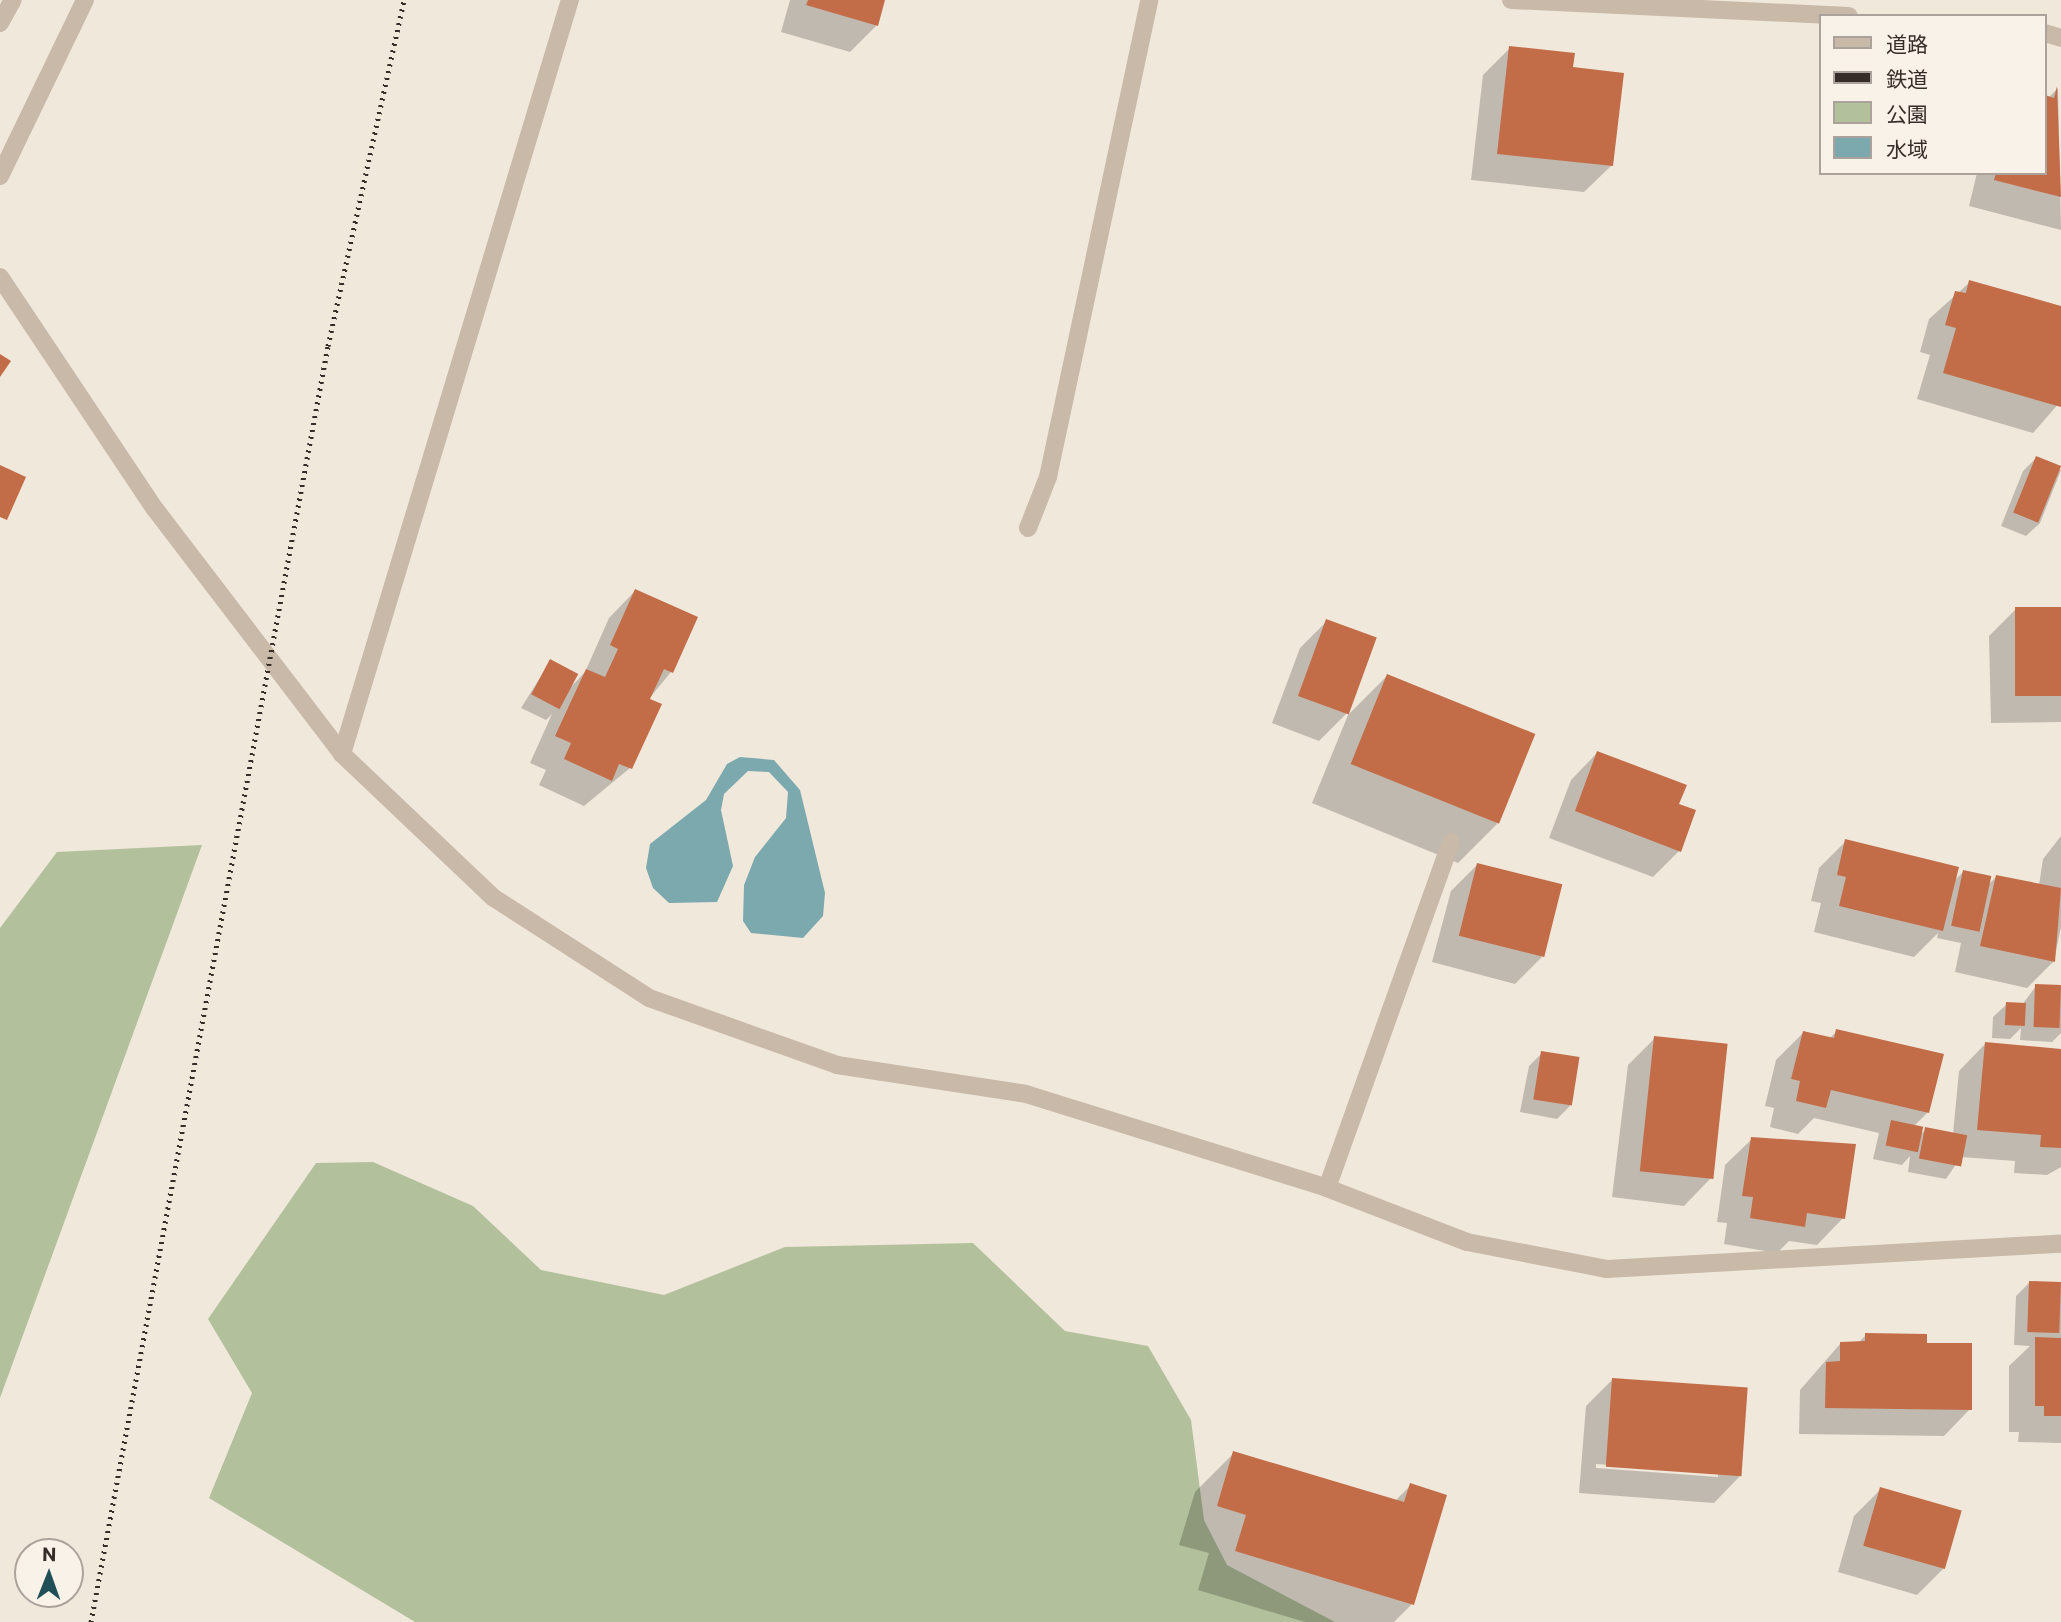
<!DOCTYPE html>
<meta charset="utf-8">
<style>
body{margin:0}
#map{position:relative;width:2061px;height:1622px;overflow:hidden;background:#f1e8dc;font-family:Commissioner,"Noto Sans JP",sans-serif}
div>[style]{position:absolute}
[style*='--x']{left:calc(var(--x)*1px);top:calc(var(--y)*1px);width:calc(var(--w)*1px);rotate:calc(var(--a)*1deg)}
.green>*{inset:0;background:#b2c09c}
.water>*{inset:0;background:#7ba9ae}
.shadow>*{inset:0;background:#0003}
.building>*{inset:0;background:#c36d48;transform-origin:0 0}
.lane>*{height:18px;margin:-9px;padding:0 9px;transform-origin:9px;border-radius:9px;background:#c9b9a8}
.street>*{height:18px;margin:-9px;padding:0 9px;transform-origin:9px;border-radius:9px;background:#c9b9a8}
.rail>*{height:5px;margin-top:-2.5px;transform-origin:0;background:repeating-linear-gradient(90deg,#362d28 0 2px,transparent 0 7px)}
span{translate:-50% -50%;white-space:nowrap;text-align:center;line-height:1.15;-webkit-text-stroke:6px #f9f2e8;paint-order:stroke}
.legend{position:absolute;left:1819px;top:14px;width:228px;height:161px;box-sizing:border-box;background:#f9f2e8;border:2px solid #aba39b;margin:0;padding:9px 12px;list-style:none;font-size:21px;color:#362d28}
.legend li{display:flex;align-items:center;gap:14px;height:35px}
.legend b{width:35px;border:2px solid #aba39b}
.north{position:absolute;left:14px;top:1538px;width:70px;height:70px;box-sizing:border-box;background:#f9f2e8;border:2px solid #aba39b;border-radius:50%;rotate:1deg;font-size:19px;font-weight:700;line-height:28px;text-align:center;color:#362d28}
.north::after{content:'';display:block;margin:auto;width:24px;height:32px;background:#1f5057;clip-path:polygon(50% 0,100% 100%,50% 72%,0 100%)}
</style>
<div id="map">
<div class="green">
<i style="clip-path:polygon(202px 845px,0 1398px,0 928px,57px 852px)"></i>
<i style="clip-path:polygon(373px 1162px,473px 1206px,541px 1270px,664px 1295px,785px 1247px,973px 1243px,1065px 1331px,1148px 1346px,1191px 1420px,1204px 1520px,1227px 1565px,1335px 1622px,415px 1622px,209px 1498px,252px 1393px,208px 1319px,316px 1163px)"></i>
</div>
<div class="water">
<i style="clip-path:polygon(740px 757px,774px 760px,800px 790px,825px 893px,823px 916px,803px 938px,751px 933px,743px 921px,744px 885px,755px 857px,786px 818px,788px 792px,769px 772px,748px 771px,724px 794px,721px 810px,733px 866px,717px 902px,669px 903px,653px 888px,646px 868px,650px 844px,706px 800px,727px 764px)"></i>
</div>
<div class="shadow">
<i style="clip-path:polygon(790px 0,883px 0,877px 25px,850px 52px,781px 32px)"></i>
<i style="clip-path:polygon(1510px 48px,1571px 68px,1611px 166px,1584px 192px,1471px 180px,1483px 75px)"></i>
<i style="clip-path:polygon(2058px 88px,2061px 230px,1969px 206px,1977px 173px,2045px 173px,2048px 98px)"></i>
<i style="clip-path:polygon(1970px 282px,2061px 308px,2061px 401px,2033px 433px,1917px 399px,1930px 355px,1920px 352px,1929px 319px)"></i>
<i style="clip-path:polygon(2036px 458px,2061px 470px,2040px 523px,2026px 536px,2001px 526px,2023px 471px)"></i>
<i style="clip-path:polygon(635px 591px,671px 672px,648px 700px,660px 705px,630px 768px,584px 806px,539px 785px,546px 770px,530px 763px,552px 714px,546px 720px,521px 708px,550px 662px,569px 689px,585px 672px,609px 618px)"></i>
<i style="clip-path:polygon(2016px 609px,2061px 609px,2061px 722px,1991px 723px,1989px 636px)"></i>
<i style="clip-path:polygon(1327px 621px,1346px 714px,1319px 741px,1272px 723px,1300px 648px)"></i>
<i style="clip-path:polygon(1387px 676px,1497px 824px,1458px 863px,1312px 803px,1348px 715px)"></i>
<i style="clip-path:polygon(1597px 753px,1679px 851px,1653px 877px,1549px 838px,1571px 780px)"></i>
<i style="clip-path:polygon(2061px 836px,2061px 927px,2054px 961px,2027px 988px,1955px 972px,1961px 943px,1937px 938px,1938px 933px,1914px 957px,1814px 932px,1821px 903px,1811px 901px,1819px 868px,1846px 841px,1953px 882px,1963px 872px,1987px 886px,1996px 877px,2039px 885px,2043px 859px)"></i>
<i style="clip-path:polygon(1477px 865px,1542px 957px,1515px 984px,1432px 962px,1451px 891px)"></i>
<i style="clip-path:polygon(2036px 986px,2061px 987px,2061px 1033px,2052px 1042px,2020px 1040px,2021px 1028px,2010px 1039px,1992px 1038px,1993px 1017px,2007px 1004px,2022px 1005px)"></i>
<i style="clip-path:polygon(1837px 1031px,1928px 1112px,1913px 1127px,1919px 1136px,1926px 1129px,1953px 1134px,1959px 1071px,1985px 1044px,2061px 1050px,2061px 1167px,2047px 1175px,2014px 1173px,2015px 1161px,1961px 1157px,1946px 1179px,1908px 1172px,1910px 1156px,1902px 1165px,1873px 1159px,1879px 1133px,1814px 1118px,1798px 1134px,1770px 1127px,1774px 1108px,1765px 1106px,1776px 1060px,1803px 1033px,1829px 1039px)"></i>
<i style="clip-path:polygon(1655px 1038px,1710px 1179px,1684px 1206px,1612px 1197px,1628px 1065px)"></i>
<i style="clip-path:polygon(1542px 1053px,1570px 1106px,1557px 1119px,1520px 1112px,1529px 1066px)"></i>
<i style="clip-path:polygon(1752px 1139px,1843px 1218px,1817px 1245px,1789px 1241px,1777px 1253px,1724px 1244px,1727px 1223px,1717px 1222px,1725px 1165px)"></i>
<i style="clip-path:polygon(2029px 1283px,2061px 1284px,2061px 1443px,2018px 1442px,2019px 1432px,2009px 1432px,2009px 1366px,2030px 1346px,2014px 1345px,2016px 1296px)"></i>
<i style="clip-path:polygon(1866px 1335px,1925px 1345px,1970px 1409px,1944px 1436px,1799px 1434px,1800px 1390px,1840px 1344px,1858px 1343px)"></i>
<i style="clip-path:polygon(evenodd,1613px 1379px,1740px 1476px,1714px 1503px,1579px 1493px,1586px 1406px,1613px 1379px,1596px 1464px,1718px 1473px,1718px 1477px,1596px 1468px,1596px 1464px)"></i>
<i style="clip-path:polygon(1234px 1453px,1395px 1501px,1411px 1485px,1412px 1604px,1394px 1622px,1305px 1622px,1198px 1590px,1209px 1553px,1179px 1545px,1195px 1492px)"></i>
<i style="clip-path:polygon(1881px 1489px,1944px 1568px,1917px 1595px,1838px 1572px,1854px 1516px)"></i>
</div>
<div class="building">
<i style="clip-path:polygon(808px 0,885px 0,878px 26px,806px 5px)"></i>
<i style="clip-path:polygon(1509px 46px,1575px 53px,1573px 67px,1624px 73px,1613px 166px,1497px 154px)"></i>
<i style="clip-path:polygon(2057px 86px,2061px 197px,1994px 180px,1996px 173px,2045px 173px,2045px 95px,2054px 98px)"></i>
<i style="clip-path:polygon(1969px 280px,2061px 306px,2061px 407px,1943px 373px,1956px 328px,1945px 325px,1955px 291px,1966px 293px)"></i>
<i style="clip-path:polygon(0 354px,11px 361px,0 377px)"></i>
<i style="left:2036px;top:456px;width:27px;height:61px;rotate:22deg"></i>
<i style="clip-path:polygon(0 465px,26px 477px,7px 520px,0 517px)"></i>
<i style="clip-path:polygon(635px 589px,698px 617px,673px 673px,664px 669px,650px 699px,662px 704px,632px 769px,619px 764px,612px 781px,564px 759px,571px 743px,555px 736px,586px 669px,605px 677px,618px 649px,610px 645px)"></i>
<i style="left:2061px;top:607px;width:89px;height:46px;rotate:90deg"></i>
<i style="left:1326px;top:619px;width:54px;height:82px;rotate:20deg"></i>
<i style="left:550px;top:659px;width:32px;height:40px;rotate:28deg"></i>
<i style="left:1387px;top:674px;width:160px;height:97px;rotate:22deg"></i>
<i style="clip-path:polygon(1597px 751px,1687px 785px,1679px 804px,1696px 810px,1681px 852px,1575px 811px)"></i>
<i style="clip-path:polygon(1845px 839px,1959px 867px,1943px 931px,1839px 906px,1846px 877px,1837px 875px)"></i>
<i style="left:1477px;top:863px;width:88px;height:75px;rotate:14deg"></i>
<i style="left:1963px;top:870px;width:29px;height:57px;rotate:12deg"></i>
<i style="clip-path:polygon(1996px 875px,2061px 888px,2055px 962px,1980px 946px)"></i>
<i style="left:2035px;top:984px;width:26px;height:43px;rotate:2deg"></i>
<i style="left:2006px;top:1002px;width:20px;height:23px;rotate:3deg"></i>
<i style="clip-path:polygon(1836px 1029px,1944px 1054px,1929px 1113px,1831px 1090px,1826px 1108px,1796px 1101px,1800px 1081px,1791px 1079px,1803px 1031px,1834px 1038px)"></i>
<i style="left:1654px;top:1036px;width:74px;height:136px;rotate:6deg"></i>
<i style="clip-path:polygon(1985px 1042px,2061px 1049px,2061px 1148px,2040px 1147px,2041px 1135px,1977px 1130px)"></i>
<i style="left:1541px;top:1051px;width:39px;height:49px;rotate:9deg"></i>
<i style="left:1891px;top:1120px;width:33px;height:26px;rotate:12deg"></i>
<i style="left:1925px;top:1127px;width:43px;height:32px;rotate:11deg"></i>
<i style="clip-path:polygon(1751px 1137px,1856px 1144px,1845px 1219px,1807px 1213px,1805px 1227px,1750px 1218px,1753px 1197px,1742px 1196px)"></i>
<i style="left:2029px;top:1281px;width:32px;height:51px;rotate:2deg"></i>
<i style="clip-path:polygon(1865px 1333px,1927px 1334px,1927px 1343px,1972px 1343px,1972px 1410px,1825px 1408px,1826px 1362px,1840px 1361px,1840px 1342px,1865px 1341px)"></i>
<i style="clip-path:polygon(2035px 1337px,2061px 1338px,2061px 1416px,2044px 1416px,2044px 1406px,2035px 1406px)"></i>
<i style="left:1612px;top:1378px;width:136px;height:89px;rotate:4deg"></i>
<i style="clip-path:polygon(1233px 1451px,1404px 1502px,1410px 1483px,1447px 1495px,1414px 1605px,1235px 1551px,1246px 1515px,1217px 1506px)"></i>
<i style="left:1880px;top:1487px;width:85px;height:61px;rotate:16deg"></i>
</div>
<div class="lane">
<i style="--x:0;--y:23;--w:26;--a:-61"></i>
<i style="--x:0;--y:176;--w:195;--a:-64.2"></i>
<i style="--x:1327;--y:1188;--w:368;--a:-70.3"></i>
</div>
<div class="street">
<i style="--x:1511;--y:0;--w:338;--a:2.7"></i>
<i style="--x:2045;--y:33;--w:17;--a:17"></i>
<i style="--x:0;--y:277;--w:279;--a:56.3"></i>
<i style="--x:155;--y:509;--w:308;--a:52.6"></i>
<i style="--x:342;--y:754;--w:209;--a:43.5"></i>
<i style="--x:494;--y:898;--w:184;--a:32.8"></i>
<i style="--x:649;--y:998;--w:200;--a:19.6"></i>
<i style="--x:837;--y:1065;--w:191;--a:8.7"></i>
<i style="--x:1026;--y:1094;--w:315;--a:17.3"></i>
<i style="--x:1327;--y:1188;--w:150;--a:21.1"></i>
<i style="--x:1467;--y:1242;--w:143;--a:10.9"></i>
<i style="--x:1607;--y:1269;--w:455;--a:-3.2"></i>
<i style="--x:1028;--y:528;--w:55;--a:-68.6"></i>
<i style="--x:1048;--y:477;--w:488;--a:-78"></i>
<i style="--x:342;--y:754;--w:788;--a:-73.18"></i>
</div>
<div class="rail">
<i style="--x:91;--y:1622;--w:1298;--a:-79.48"></i>
<i style="--x:328;--y:346;--w:354;--a:-77.6"></i>
</div>
<ul class="legend">
<li><b style="height:9px;background:#c9b9a8"></b>道路</li>
<li><b style="height:9px;background:#362d28"></b>鉄道</li>
<li><b style="height:19px;background:#b2c09c"></b>公園</li>
<li><b style="height:19px;background:#7ba9ae"></b>水域</li>
</ul>
<div class="north">N</div>
</div>
